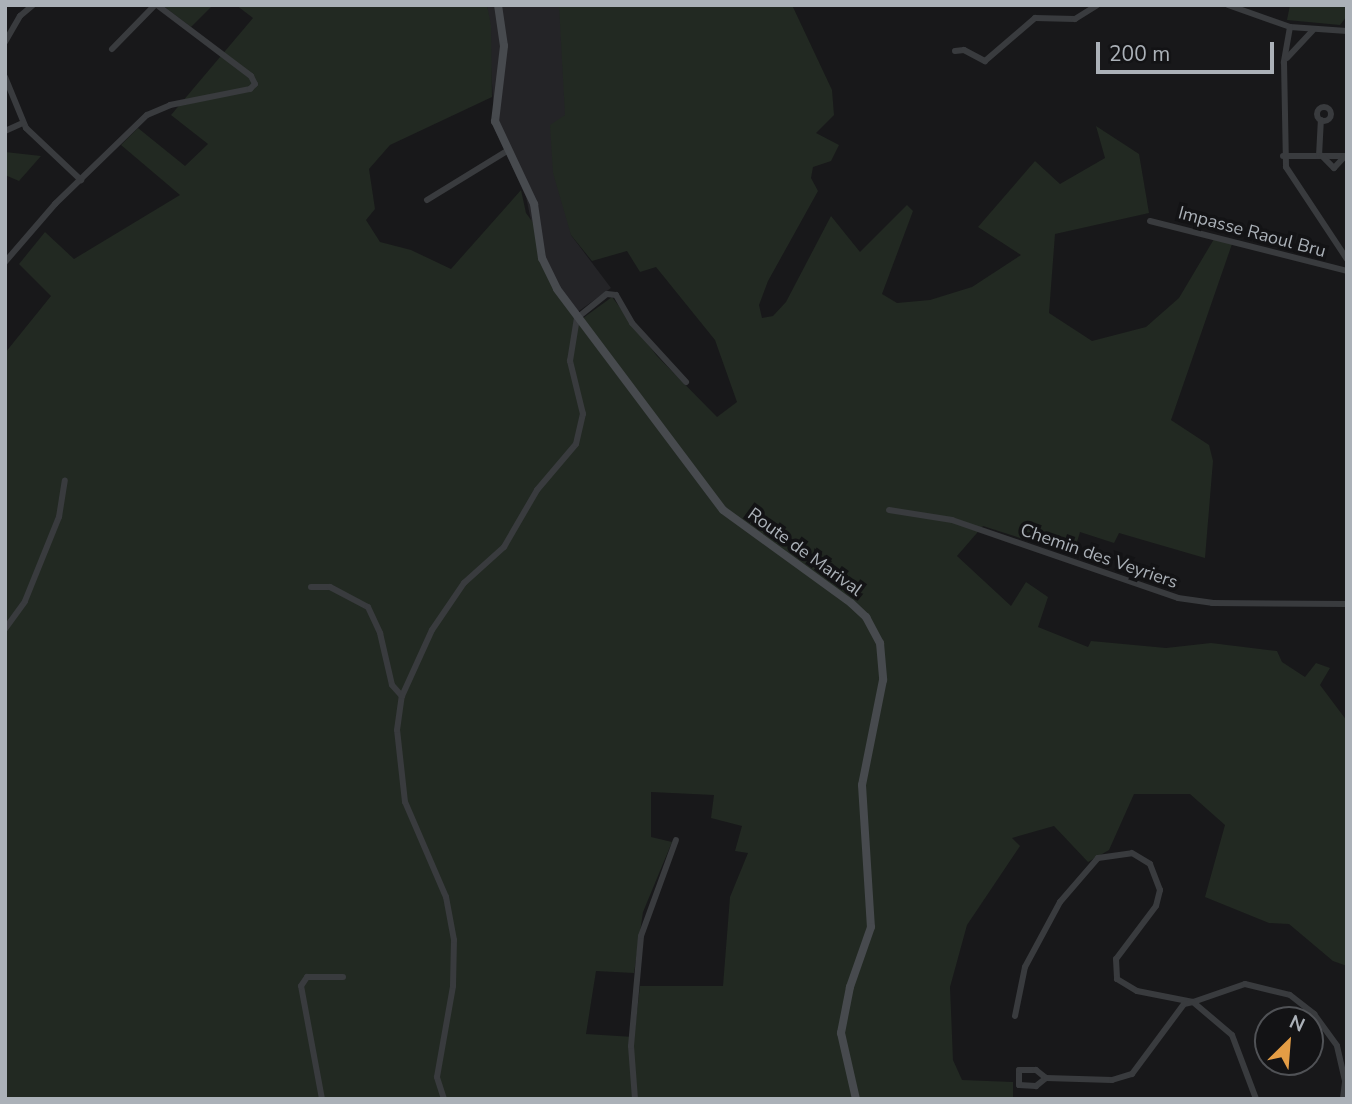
<!DOCTYPE html>
<style>
body{margin:0}
#map{position:relative;width:1352px;height:1104px;overflow:hidden;background:#18181a;font-family:"Nunito Sans",sans-serif}
div>[style]{position:absolute}
[style*='--x']{left:calc(var(--x)*1px);top:calc(var(--y)*1px);width:calc(var(--w)*1px);rotate:calc(var(--a)*1deg)}
.built>*{inset:0;background:#242427}
.green>*{inset:0;background:#222922}
.street>*{height:6px;margin:-3px;padding:0 3px;transform-origin:3px;border-radius:3px;background:#393b3e}
.street>.ring{margin:-3px;padding:0;box-sizing:content-box;background:none;border:6px solid #393b3e;border-radius:50%}
.secondary>*{height:8px;margin:-4px;padding:0 4px;transform-origin:4px;border-radius:4px;background:#474a4e}
span{translate:-50% -50%;white-space:nowrap;text-align:center;line-height:1.15;-webkit-text-stroke:7px #131315;paint-order:stroke}
.street-label{font-size:18px;color:#abb1b8}
.frame{position:absolute;inset:0;border:7px solid #abb1b8;pointer-events:none}
.north{position:absolute;left:1254px;top:1006px;width:70px;height:70px;box-sizing:border-box;background:#131315;border:2px solid #505256;border-radius:50%;rotate:25deg;font-size:19px;font-weight:700;line-height:28px;text-align:center;color:#abb1b8}
.north::after{content:'';display:block;margin:auto;width:24px;height:32px;background:#e49d45;clip-path:polygon(50% 0,100% 100%,50% 72%,0 100%)}
.scale{position:absolute;left:1096px;top:42px;width:178px;height:32px;box-sizing:border-box;border:4px solid #abb1b8;border-top:0;padding-left:9px;font-size:21px;line-height:24px;white-space:nowrap;color:#abb1b8;-webkit-text-stroke:5px #131315;paint-order:stroke}
</style>
<div id="map">
<div class="built">
<i style="clip-path:polygon(487px 5px,559px 5px,562px 10px,571px 235px,611px 288px,572px 316px,540px 262px,526px 197px,495px 130px)"></i>
</div>
<div class="green">
<i style="clip-path:polygon(162px 5px,213px 5px,191px 27px)"></i>
<i style="clip-path:polygon(evenodd,236px 5px,487px 5px,491px 25px,492px 97px,390px 145px,369px 169px,375px 209px,366px 220px,380px 242px,411px 250px,451px 269px,521px 190px,526px 213px,534px 224px,540px 263px,579px 321px,612px 297px,657px 356px,717px 417px,737px 402px,715px 340px,656px 267px,640px 272px,627px 251px,592px 261px,571px 235px,553px 173px,550px 125px,565px 115px,559px 5px,792px 5px,832px 90px,834px 115px,816px 133px,839px 145px,831px 161px,813px 167px,811px 178px,818px 191px,768px 281px,759px 305px,762px 318px,773px 316px,786px 302px,831px 216px,860px 252px,907px 205px,913px 211px,882px 294px,897px 303px,930px 300px,972px 287px,1021px 255px,978px 227px,1035px 161px,1060px 184px,1105px 158px,1096px 126px,1139px 154px,1149px 213px,1055px 234px,1049px 313px,1092px 341px,1146px 327px,1179px 298px,1214px 239px,1232px 244px,1171px 420px,1209px 445px,1213px 461px,1205px 558px,1119px 533px,1114px 543px,1080px 532px,1073px 555px,983px 526px,957px 556px,1011px 606px,1026px 582px,1048px 597px,1038px 627px,1088px 647px,1091px 641px,1166px 648px,1211px 643px,1277px 651px,1282px 662px,1305px 677px,1316px 663px,1330px 668px,1320px 685px,1347px 721px,1347px 966px,1333px 961px,1289px 924px,1269px 923px,1205px 897px,1225px 825px,1190px 794px,1134px 794px,1109px 850px,1088px 862px,1054px 826px,1012px 838px,1020px 846px,967px 925px,950px 987px,953px 1060px,962px 1080px,1013px 1082px,1013px 1099px,5px 1099px,5px 353px,51px 296px,19px 264px,45px 232px,74px 259px,180px 195px,121px 145px,138px 128px,185px 166px,208px 144px,171px 115px,253px 18px,236px 5px,651px 792px,714px 795px,711px 818px,742px 826px,735px 851px,748px 853px,730px 897px,723px 986px,640px 986px,634px 1037px,586px 1034px,596px 971px,634px 973px,643px 912px,672px 842px,651px 837px,651px 792px)"></i>
<i style="clip-path:polygon(1290px 5px,1347px 5px,1347px 16px,1340px 25px,1287px 20px)"></i>
<i style="clip-path:polygon(5px 152px,41px 156px,19px 181px,5px 175px)"></i>
</div>
<div class="street">
<i style="--x:1228;--y:5;--w:66;--a:19.5"></i>
<i style="--x:1290;--y:27;--w:57;--a:4"></i>
<i style="--x:1290;--y:27;--w:36;--a:100"></i>
<i style="--x:1284;--y:62;--w:105;--a:88.9"></i>
<i style="--x:1286;--y:167;--w:110;--a:56.5"></i>
<i style="--x:5;--y:42;--w:30;--a:-60"></i>
<i style="--x:20;--y:16;--w:17;--a:-40"></i>
<i style="--x:112;--y:49;--w:62;--a:-45.7"></i>
<i style="--x:955;--y:51;--w:9;--a:-6"></i>
<i style="--x:964;--y:50;--w:24;--a:28"></i>
<i style="--x:985;--y:61;--w:66;--a:-40.7"></i>
<i style="--x:1035;--y:18;--w:40;--a:1.4"></i>
<i style="--x:1075;--y:19;--w:26;--a:-32"></i>
<i style="--x:1287;--y:58;--w:38;--a:-47"></i>
<i style="--x:5;--y:77;--w:55;--a:67.6"></i>
<i style="--x:26;--y:128;--w:76;--a:43.4"></i>
<i class="ring" style="left:1317px;top:107px;width:8px;height:8px"></i>
<i style="--x:5;--y:131;--w:20;--a:-24"></i>
<i style="--x:1283;--y:156;--w:64;--a:0"></i>
<i style="--x:1319;--y:156;--w:36;--a:-87"></i>
<i style="--x:1322;--y:156;--w:17;--a:45"></i>
<i style="--x:1334;--y:168;--w:16;--a:-47"></i>
<i style="--x:427;--y:200;--w:94;--a:-31.5"></i>
<i style="--x:1150;--y:221;--w:203;--a:14.2"></i>
<i style="--x:5;--y:262;--w:77;--a:-49.2"></i>
<i style="--x:55;--y:204;--w:128;--a:-44.1"></i>
<i style="--x:147;--y:115;--w:25;--a:-23"></i>
<i style="--x:170;--y:105;--w:82;--a:-11.3"></i>
<i style="--x:250;--y:89;--w:7;--a:-45"></i>
<i style="--x:255;--y:84;--w:9;--a:-117"></i>
<i style="--x:251;--y:76;--w:118;--a:-142.9"></i>
<i style="--x:889;--y:510;--w:64;--a:9"></i>
<i style="--x:952;--y:520;--w:239;--a:19"></i>
<i style="--x:1178;--y:598;--w:34;--a:8"></i>
<i style="--x:1212;--y:603;--w:135;--a:0.4"></i>
<i style="--x:311;--y:587;--w:19;--a:0"></i>
<i style="--x:330;--y:587;--w:43;--a:27.8"></i>
<i style="--x:368;--y:607;--w:29;--a:65"></i>
<i style="--x:380;--y:633;--w:53;--a:77"></i>
<i style="--x:392;--y:685;--w:15;--a:48"></i>
<i style="--x:5;--y:629;--w:34;--a:-54"></i>
<i style="--x:25;--y:601;--w:91;--a:-68"></i>
<i style="--x:59;--y:517;--w:37;--a:-81"></i>
<i style="--x:1015;--y:1016;--w:50;--a:-78.5"></i>
<i style="--x:1025;--y:967;--w:74;--a:-61.7"></i>
<i style="--x:1060;--y:902;--w:58;--a:-49.2"></i>
<i style="--x:1098;--y:858;--w:34;--a:-8"></i>
<i style="--x:1132;--y:853;--w:21;--a:31"></i>
<i style="--x:1150;--y:864;--w:28;--a:69"></i>
<i style="--x:1160;--y:890;--w:16;--a:104"></i>
<i style="--x:1156;--y:906;--w:66;--a:127"></i>
<i style="--x:1116;--y:959;--w:20;--a:87"></i>
<i style="--x:1117;--y:979;--w:23;--a:31"></i>
<i style="--x:1137;--y:991;--w:57;--a:11.1"></i>
<i style="--x:1193;--y:1002;--w:55;--a:-19.1"></i>
<i style="--x:1245;--y:984;--w:46;--a:13.7"></i>
<i style="--x:1290;--y:995;--w:31;--a:38"></i>
<i style="--x:1314;--y:1014;--w:39;--a:54"></i>
<i style="--x:1337;--y:1046;--w:37;--a:77"></i>
<i style="--x:1345;--y:1082;--w:17;--a:97"></i>
<i style="--x:1046;--y:1078;--w:13;--a:141"></i>
<i style="--x:1036;--y:1086;--w:17;--a:-177"></i>
<i style="--x:1019;--y:1085;--w:15;--a:-90"></i>
<i style="--x:1019;--y:1070;--w:17;--a:0"></i>
<i style="--x:1036;--y:1070;--w:13;--a:39"></i>
<i style="--x:1046;--y:1078;--w:66;--a:1.7"></i>
<i style="--x:1112;--y:1080;--w:21;--a:-17"></i>
<i style="--x:1132;--y:1074;--w:87;--a:-53.4"></i>
<i style="--x:1184;--y:1004;--w:9;--a:-13"></i>
<i style="--x:1193;--y:1002;--w:51;--a:40.2"></i>
<i style="--x:1232;--y:1035;--w:68;--a:69.4"></i>
<i style="--x:322;--y:1099;--w:115;--a:-100.5"></i>
<i style="--x:301;--y:986;--w:11;--a:-56"></i>
<i style="--x:307;--y:977;--w:36;--a:0"></i>
<i style="--x:444;--y:1099;--w:23;--a:-108"></i>
<i style="--x:437;--y:1077;--w:92;--a:-80"></i>
<i style="--x:453;--y:986;--w:46;--a:-88.8"></i>
<i style="--x:454;--y:940;--w:44;--a:-100.5"></i>
<i style="--x:446;--y:897;--w:103;--a:-113.3"></i>
<i style="--x:405;--y:802;--w:72;--a:-96.3"></i>
<i style="--x:397;--y:730;--w:34;--a:-82"></i>
<i style="--x:402;--y:696;--w:72;--a:-65.6"></i>
<i style="--x:432;--y:630;--w:57;--a:-55.8"></i>
<i style="--x:464;--y:583;--w:54;--a:-42"></i>
<i style="--x:504;--y:547;--w:66;--a:-59.9"></i>
<i style="--x:537;--y:490;--w:60;--a:-49.7"></i>
<i style="--x:576;--y:444;--w:31;--a:-77"></i>
<i style="--x:583;--y:414;--w:55;--a:-103.8"></i>
<i style="--x:570;--y:361;--w:44;--a:-80.8"></i>
<i style="--x:577;--y:318;--w:38;--a:-39"></i>
<i style="--x:607;--y:294;--w:9;--a:6"></i>
<i style="--x:616;--y:295;--w:32;--a:60"></i>
<i style="--x:632;--y:323;--w:80;--a:47.5"></i>
<i style="--x:635;--y:1099;--w:53;--a:-94.3"></i>
<i style="--x:631;--y:1046;--w:110;--a:-84.8"></i>
<i style="--x:641;--y:936;--w:102;--a:-70"></i>
</div>
<div class="secondary">
<i style="--x:498;--y:5;--w:41;--a:81.7"></i>
<i style="--x:504;--y:46;--w:76;--a:96.8"></i>
<i style="--x:495;--y:121;--w:92;--a:64.8"></i>
<i style="--x:534;--y:204;--w:55;--a:81.6"></i>
<i style="--x:542;--y:258;--w:34;--a:64"></i>
<i style="--x:557;--y:289;--w:276;--a:53.1"></i>
<i style="--x:723;--y:510;--w:158;--a:36"></i>
<i style="--x:851;--y:603;--w:21;--a:43"></i>
<i style="--x:866;--y:617;--w:30;--a:62"></i>
<i style="--x:880;--y:643;--w:37;--a:85"></i>
<i style="--x:883;--y:680;--w:107;--a:101.3"></i>
<i style="--x:862;--y:785;--w:142;--a:86.4"></i>
<i style="--x:871;--y:927;--w:64;--a:109.3"></i>
<i style="--x:850;--y:987;--w:47;--a:101.1"></i>
<i style="--x:841;--y:1033;--w:68;--a:77.2"></i>
</div>
<div class="street-label">
<span style="left:1252px;top:232px;rotate:15deg">Impasse Raoul Bru</span>
<span style="left:805px;top:552px;rotate:36deg">Route de Marival</span>
<span style="left:1099px;top:556px;rotate:19deg">Chemin des Veyriers</span>
</div>
<div class="frame"></div>
<div class="north">N</div>
<div class="scale">200 m</div>
</div>
